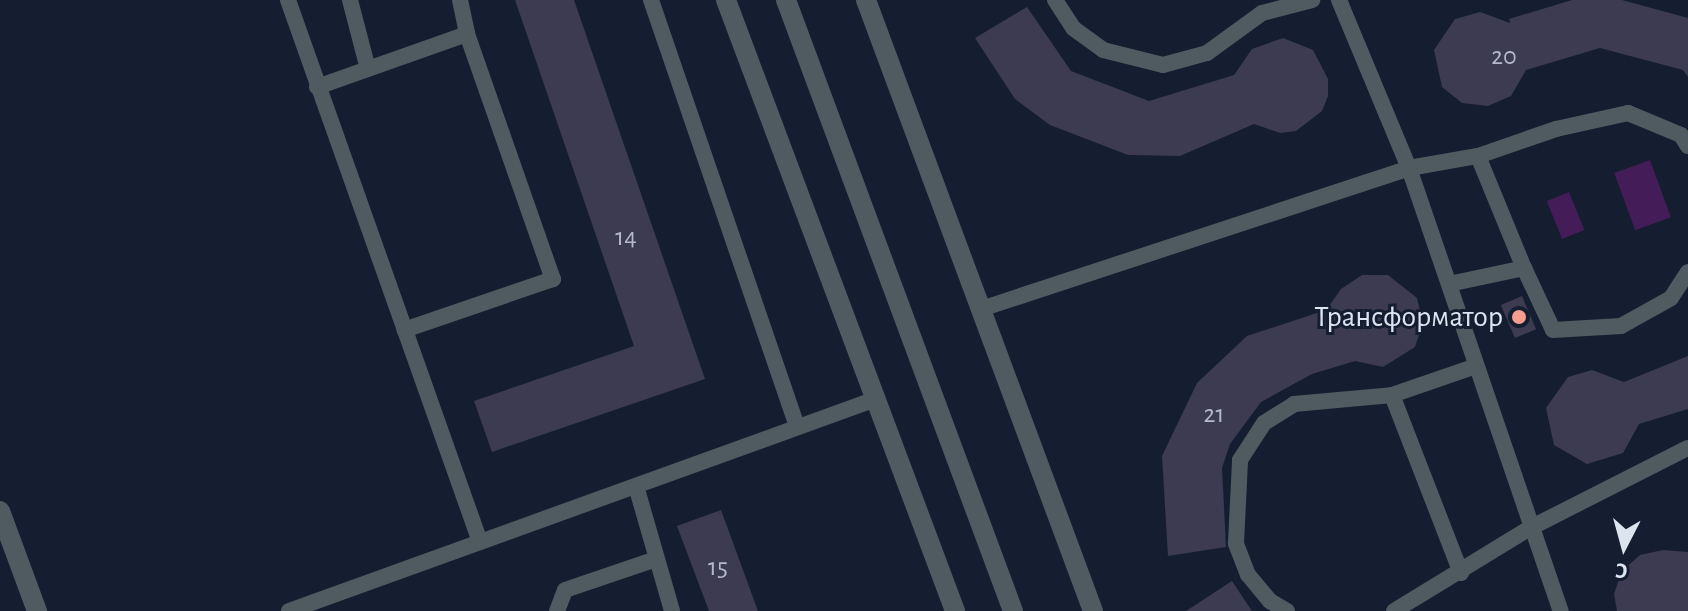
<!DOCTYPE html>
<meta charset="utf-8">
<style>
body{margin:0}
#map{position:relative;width:1688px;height:611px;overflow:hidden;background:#141e30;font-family:"Alegreya Sans",sans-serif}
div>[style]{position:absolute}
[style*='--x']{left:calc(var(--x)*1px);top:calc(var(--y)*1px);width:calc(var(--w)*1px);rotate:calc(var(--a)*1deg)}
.green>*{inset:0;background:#441c58;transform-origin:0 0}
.building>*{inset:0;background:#3c3b51;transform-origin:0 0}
.service>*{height:16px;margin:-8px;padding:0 8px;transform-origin:8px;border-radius:8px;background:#505b61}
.minor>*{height:20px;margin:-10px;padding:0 10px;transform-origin:10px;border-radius:10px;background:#505b61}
.tertiary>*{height:20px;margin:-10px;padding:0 10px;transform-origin:10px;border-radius:10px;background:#505b61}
.dots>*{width:22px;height:22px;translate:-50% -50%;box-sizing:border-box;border:4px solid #141e30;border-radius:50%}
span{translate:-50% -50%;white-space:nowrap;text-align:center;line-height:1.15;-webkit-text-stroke:6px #141e30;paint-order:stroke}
.number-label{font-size:26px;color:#b4bac8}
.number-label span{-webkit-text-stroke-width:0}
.poi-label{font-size:30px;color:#dce4f0}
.right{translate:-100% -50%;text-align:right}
.north{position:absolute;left:1584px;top:507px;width:80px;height:80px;-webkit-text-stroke:6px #141e30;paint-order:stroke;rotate:186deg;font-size:22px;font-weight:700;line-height:32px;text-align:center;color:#dce4f0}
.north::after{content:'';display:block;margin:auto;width:28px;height:36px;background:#dce4f0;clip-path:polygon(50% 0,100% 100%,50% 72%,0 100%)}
</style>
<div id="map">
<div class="green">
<i style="left:1650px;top:160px;width:61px;height:38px;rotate:70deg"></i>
<i style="left:1569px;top:192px;width:41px;height:24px;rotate:68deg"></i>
</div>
<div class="building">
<i style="clip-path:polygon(515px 0,574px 0,705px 379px,492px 452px,474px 401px,634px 346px)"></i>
<i style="clip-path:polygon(1572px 0,1622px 0,1688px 18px,1688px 77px,1683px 70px,1600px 48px,1526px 70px,1511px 96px,1488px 106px,1462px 103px,1442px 87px,1434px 50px,1455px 19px,1480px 12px,1510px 23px,1509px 19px)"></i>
<i style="clip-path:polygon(1027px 7px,1071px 71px,1149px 101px,1234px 75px,1252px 49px,1283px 38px,1313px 50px,1328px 79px,1328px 96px,1322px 111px,1296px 131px,1280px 133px,1254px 124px,1180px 156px,1128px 155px,1050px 125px,1015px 99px,975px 38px)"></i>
<i style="clip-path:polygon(1362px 275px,1388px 275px,1417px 298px,1423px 323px,1415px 347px,1383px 367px,1355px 361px,1312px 374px,1261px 402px,1230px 444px,1222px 468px,1226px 547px,1168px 556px,1162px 456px,1197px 383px,1247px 336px,1326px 310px,1341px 289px)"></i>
<i style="left:1522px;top:296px;width:36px;height:23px;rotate:67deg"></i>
<i style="clip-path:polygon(1688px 356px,1688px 409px,1639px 424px,1623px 453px,1587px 464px,1554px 445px,1546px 408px,1568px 377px,1592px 370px,1624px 382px)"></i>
<i style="clip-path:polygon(721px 510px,758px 611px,709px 611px,677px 526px)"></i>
<i style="clip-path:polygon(1663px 550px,1688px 552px,1688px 611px,1617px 611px,1614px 594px,1622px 571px,1640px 555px)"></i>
<i style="clip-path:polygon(1232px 581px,1252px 611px,1186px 611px)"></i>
</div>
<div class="service">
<i style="--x:288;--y:0;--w:575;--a:70.49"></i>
<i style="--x:350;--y:0;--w:71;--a:75.4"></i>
<i style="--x:460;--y:0;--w:35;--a:78"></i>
<i style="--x:651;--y:0;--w:451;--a:71.1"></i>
<i style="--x:1055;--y:0;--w:33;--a:57"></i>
<i style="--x:1073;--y:28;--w:37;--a:36"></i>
<i style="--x:1103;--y:50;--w:62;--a:14"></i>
<i style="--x:1163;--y:65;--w:46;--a:-15.3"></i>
<i style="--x:1207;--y:53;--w:68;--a:-36"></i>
<i style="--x:1262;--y:13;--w:52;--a:-14.6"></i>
<i style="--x:1339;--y:0;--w:182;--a:67.4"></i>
<i style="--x:1409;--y:168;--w:70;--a:-9.9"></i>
<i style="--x:1478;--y:156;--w:83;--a:-19.1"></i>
<i style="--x:1556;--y:129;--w:74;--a:-12.5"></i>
<i style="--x:1628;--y:113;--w:57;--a:22.5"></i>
<i style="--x:1681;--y:135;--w:13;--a:58"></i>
<i style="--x:317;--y:87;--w:159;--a:-19.5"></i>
<i style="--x:467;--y:34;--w:260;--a:70.7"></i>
<i style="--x:553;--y:279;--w:157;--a:161.1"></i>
<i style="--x:1478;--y:156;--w:121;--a:67.7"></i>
<i style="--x:1449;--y:284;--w:77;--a:-12"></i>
<i style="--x:1524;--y:268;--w:68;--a:64.9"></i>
<i style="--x:1553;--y:330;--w:68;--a:-3.4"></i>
<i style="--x:1621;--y:326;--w:57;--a:-29.2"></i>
<i style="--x:1671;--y:298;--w:31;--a:-57"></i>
<i style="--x:981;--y:309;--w:451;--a:-18.2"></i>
<i style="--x:1409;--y:168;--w:468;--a:71.1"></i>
<i style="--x:1392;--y:395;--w:191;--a:68.8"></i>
<i style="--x:636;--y:486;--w:130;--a:73.9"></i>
<i style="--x:289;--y:611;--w:621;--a:-19.86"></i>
<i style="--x:557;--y:611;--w:22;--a:-69"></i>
<i style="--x:565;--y:590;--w:96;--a:-18.8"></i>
<i style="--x:1287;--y:611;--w:20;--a:-150"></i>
<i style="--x:1270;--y:601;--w:34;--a:-130"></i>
<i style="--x:1248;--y:575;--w:34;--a:-111"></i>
<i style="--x:1236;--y:543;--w:83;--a:-87.2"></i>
<i style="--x:1240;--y:460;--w:44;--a:-57"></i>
<i style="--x:1264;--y:423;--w:36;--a:-32"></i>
<i style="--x:1294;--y:404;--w:98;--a:-5.2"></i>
<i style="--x:1392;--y:395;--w:89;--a:-19"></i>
<i style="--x:1394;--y:611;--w:159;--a:-31.4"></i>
<i style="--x:1530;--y:528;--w:177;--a:-26.9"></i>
</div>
<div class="minor">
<i style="--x:866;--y:0;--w:652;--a:69.62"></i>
<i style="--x:0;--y:511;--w:107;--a:69.7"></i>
</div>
<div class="tertiary">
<i style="--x:726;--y:0;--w:653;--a:69.45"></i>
<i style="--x:786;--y:0;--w:652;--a:69.62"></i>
</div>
<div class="dots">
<i style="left:1519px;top:317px;background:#f59d8e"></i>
</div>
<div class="number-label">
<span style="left:1504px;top:57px">20</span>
<span style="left:626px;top:238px">14</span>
<span style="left:1214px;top:415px">21</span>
<span style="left:718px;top:568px">15</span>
</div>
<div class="poi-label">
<span class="right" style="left:1503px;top:317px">Трансформатор</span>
</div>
<div class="north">С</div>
</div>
